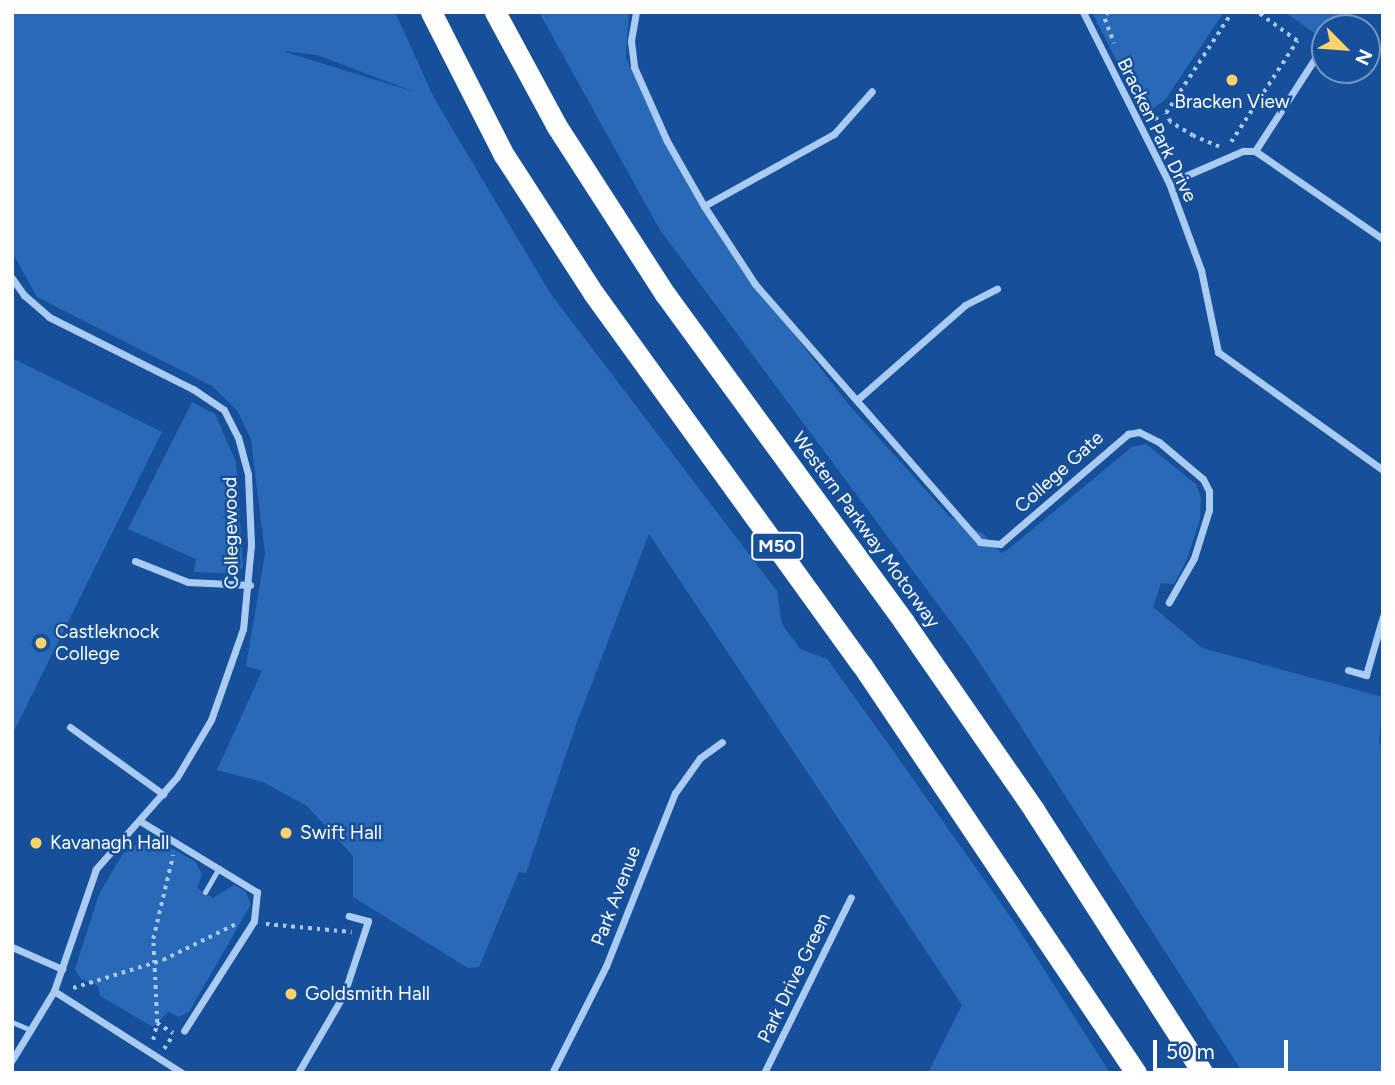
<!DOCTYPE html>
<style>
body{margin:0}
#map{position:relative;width:1395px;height:1085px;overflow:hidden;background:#16509a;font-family:Figtree,sans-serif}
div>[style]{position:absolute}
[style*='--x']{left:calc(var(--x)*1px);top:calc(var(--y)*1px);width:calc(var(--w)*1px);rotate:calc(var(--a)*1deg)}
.green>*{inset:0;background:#296ab8}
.path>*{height:3.5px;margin-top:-1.75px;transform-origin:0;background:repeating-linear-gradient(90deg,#aacbf2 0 3.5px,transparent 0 8.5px)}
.service>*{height:5px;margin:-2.5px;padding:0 2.5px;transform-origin:2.5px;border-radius:2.5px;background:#aacbf2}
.minor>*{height:7px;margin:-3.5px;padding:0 3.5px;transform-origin:3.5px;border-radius:3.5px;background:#aacbf2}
.motorway>*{height:21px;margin:-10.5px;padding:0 10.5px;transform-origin:10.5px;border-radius:10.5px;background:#fff}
.dots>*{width:19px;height:19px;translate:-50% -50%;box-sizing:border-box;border:4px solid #16509a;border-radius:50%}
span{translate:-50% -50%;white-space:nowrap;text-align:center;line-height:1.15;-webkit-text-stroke:5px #16509a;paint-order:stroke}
.shield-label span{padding:2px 5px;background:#16509a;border:2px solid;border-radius:5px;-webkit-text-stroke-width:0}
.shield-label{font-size:18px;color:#fff;font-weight:700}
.poi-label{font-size:19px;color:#fff}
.left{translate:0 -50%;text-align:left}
.street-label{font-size:19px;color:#fff}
.frame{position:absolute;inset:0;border:14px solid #fff;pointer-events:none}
.north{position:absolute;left:1311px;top:14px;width:70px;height:70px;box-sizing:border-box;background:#16509a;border:2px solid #7396c2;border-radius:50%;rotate:115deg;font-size:19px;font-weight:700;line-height:28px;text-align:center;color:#fff}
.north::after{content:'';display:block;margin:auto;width:24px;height:32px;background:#ffd36c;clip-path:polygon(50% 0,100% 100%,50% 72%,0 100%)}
.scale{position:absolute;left:1153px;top:1040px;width:135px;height:32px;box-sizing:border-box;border:4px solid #fff;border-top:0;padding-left:9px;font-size:21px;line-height:24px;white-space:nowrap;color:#fff;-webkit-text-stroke:5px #16509a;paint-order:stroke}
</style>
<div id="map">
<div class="green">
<i style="clip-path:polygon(evenodd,12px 12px,395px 12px,434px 98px,550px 293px,777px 591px,782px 624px,800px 649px,827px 659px,884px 738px,1014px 922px,1110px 1073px,928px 1073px,962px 1005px,649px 534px,577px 722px,526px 873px,519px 872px,479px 967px,468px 968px,353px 897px,353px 856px,307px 806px,263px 782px,217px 770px,262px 671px,246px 666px,265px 554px,251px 439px,237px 410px,212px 386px,37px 297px,12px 252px,12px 12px,285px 51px,317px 55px,415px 92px,285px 52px,285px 51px)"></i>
<i style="clip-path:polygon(539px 12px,629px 12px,626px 58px,667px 141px,755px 284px,849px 405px,950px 517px,984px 534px,1001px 553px,1006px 551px,1132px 447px,1146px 444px,1196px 484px,1201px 498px,1200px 519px,1187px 559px,1174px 584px,1161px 583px,1153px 607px,1202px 648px,1383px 697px,1379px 744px,1383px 746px,1383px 1073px,1243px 1073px,971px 649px,660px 230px)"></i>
<i style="clip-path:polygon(1092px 12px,1224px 12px,1165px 100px,1144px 115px)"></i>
<i style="clip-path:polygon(1285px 12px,1353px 12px,1337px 28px,1325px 28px,1324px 40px)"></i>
<i style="clip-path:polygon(12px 358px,162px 432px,12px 735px)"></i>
<i style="clip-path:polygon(192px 402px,215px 414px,236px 462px,243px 567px,234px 574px,194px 572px,196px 559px,128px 529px)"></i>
<i style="clip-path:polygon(155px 839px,196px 862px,202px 875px,197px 888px,213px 898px,234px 885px,245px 891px,251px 904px,189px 1012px,179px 1017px,168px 1012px,153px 1027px,100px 996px,98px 986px,81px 979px,75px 969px,99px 894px,122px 855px,142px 840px)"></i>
</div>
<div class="path">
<i style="--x:1108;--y:12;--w:8;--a:113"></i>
<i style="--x:1105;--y:19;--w:26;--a:69"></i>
<i style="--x:1133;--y:81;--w:51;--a:57.9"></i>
<i style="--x:1160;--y:124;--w:15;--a:82"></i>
<i style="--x:1231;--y:142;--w:121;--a:-56.8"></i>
<i style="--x:1297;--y:41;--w:49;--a:-144.1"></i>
<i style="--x:1219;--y:147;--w:28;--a:-157"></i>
<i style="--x:1193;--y:136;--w:27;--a:-149"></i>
<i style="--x:1170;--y:122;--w:10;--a:-114"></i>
<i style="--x:1166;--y:113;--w:121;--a:-56.8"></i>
<i style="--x:266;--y:924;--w:86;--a:5.3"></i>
<i style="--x:73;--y:988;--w:94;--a:-17.3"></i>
<i style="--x:163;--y:960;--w:84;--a:-26.3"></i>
<i style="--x:157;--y:1023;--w:19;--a:32"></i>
<i style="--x:153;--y:1040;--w:17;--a:-77"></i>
<i style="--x:157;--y:1023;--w:84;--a:-92.7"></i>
<i style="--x:153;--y:939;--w:86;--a:-76.6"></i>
<i style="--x:164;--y:1049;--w:17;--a:-57"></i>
</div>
<div class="service">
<i style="--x:205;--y:892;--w:28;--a:-60"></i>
<i style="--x:12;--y:1022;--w:21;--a:23"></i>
</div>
<div class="minor">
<i style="--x:636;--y:12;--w:29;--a:100"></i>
<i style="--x:631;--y:41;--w:26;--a:83"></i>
<i style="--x:634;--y:67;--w:81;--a:66"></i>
<i style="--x:667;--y:141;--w:75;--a:60.4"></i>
<i style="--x:704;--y:206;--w:93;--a:56.8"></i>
<i style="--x:755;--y:284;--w:342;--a:48.9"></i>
<i style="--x:980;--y:542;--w:20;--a:6"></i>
<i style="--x:1000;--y:544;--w:169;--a:-40.7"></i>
<i style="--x:1128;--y:434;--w:11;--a:-10"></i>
<i style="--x:1139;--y:432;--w:22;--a:27"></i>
<i style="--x:1159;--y:442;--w:57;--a:40.1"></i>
<i style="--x:1203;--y:479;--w:13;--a:63"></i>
<i style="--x:1209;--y:491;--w:19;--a:90"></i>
<i style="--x:1209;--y:510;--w:50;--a:107.4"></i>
<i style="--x:1194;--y:558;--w:51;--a:119.6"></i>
<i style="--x:1083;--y:12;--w:191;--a:63.3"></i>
<i style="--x:1169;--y:183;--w:93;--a:69.8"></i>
<i style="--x:1201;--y:270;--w:84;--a:78.3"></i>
<i style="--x:1218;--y:352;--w:203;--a:35.6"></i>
<i style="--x:1255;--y:151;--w:114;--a:-57.1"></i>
<i style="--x:1169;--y:183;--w:81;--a:-23.4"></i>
<i style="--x:1243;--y:151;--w:12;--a:0"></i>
<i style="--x:1255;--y:151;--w:155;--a:34.5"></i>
<i style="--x:704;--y:206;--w:149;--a:-29"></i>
<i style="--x:834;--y:134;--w:57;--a:-48.5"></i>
<i style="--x:12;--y:278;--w:21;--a:55"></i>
<i style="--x:24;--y:295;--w:33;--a:41"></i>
<i style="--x:49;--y:317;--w:161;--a:26.6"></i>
<i style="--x:193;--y:389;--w:37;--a:34"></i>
<i style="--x:224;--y:410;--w:30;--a:63"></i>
<i style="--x:238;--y:437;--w:39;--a:75"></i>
<i style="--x:248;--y:475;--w:70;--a:87.5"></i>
<i style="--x:251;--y:545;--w:84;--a:95.4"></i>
<i style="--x:243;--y:629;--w:96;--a:109.4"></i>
<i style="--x:211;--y:720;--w:66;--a:120.8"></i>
<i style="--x:177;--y:777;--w:123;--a:131.4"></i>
<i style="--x:96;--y:869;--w:129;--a:109"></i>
<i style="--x:54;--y:991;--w:81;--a:121.3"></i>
<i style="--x:858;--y:399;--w:142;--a:-41.3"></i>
<i style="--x:965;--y:305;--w:36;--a:-27"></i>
<i style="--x:135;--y:561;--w:57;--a:21.6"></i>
<i style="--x:188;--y:582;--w:62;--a:2.8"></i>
<i style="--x:1348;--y:670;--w:19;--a:16"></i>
<i style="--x:1366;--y:675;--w:61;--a:-73.9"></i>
<i style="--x:70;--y:727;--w:115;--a:35.8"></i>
<i style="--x:140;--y:821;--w:137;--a:31.3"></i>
<i style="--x:257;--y:892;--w:29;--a:96"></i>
<i style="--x:254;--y:921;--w:130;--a:122.5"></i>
<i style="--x:12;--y:947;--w:55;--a:23.7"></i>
<i style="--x:54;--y:991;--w:152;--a:32.6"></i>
<i style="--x:298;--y:1073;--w:91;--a:-59.8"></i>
<i style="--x:344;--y:994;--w:77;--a:-71.8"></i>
<i style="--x:368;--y:921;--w:20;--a:-165"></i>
<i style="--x:552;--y:1073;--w:120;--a:-63.2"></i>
<i style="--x:606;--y:966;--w:186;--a:-68.3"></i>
<i style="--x:675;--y:793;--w:43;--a:-54.5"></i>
<i style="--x:700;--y:758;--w:27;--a:-36"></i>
<i style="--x:764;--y:1073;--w:196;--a:-63.7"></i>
</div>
<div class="motorway">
<i style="--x:431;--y:12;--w:161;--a:63"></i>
<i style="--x:504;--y:155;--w:166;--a:57.1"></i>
<i style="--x:594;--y:294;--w:458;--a:54.2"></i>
<i style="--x:862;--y:665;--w:491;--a:56.1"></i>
<i style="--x:495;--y:12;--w:128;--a:61.6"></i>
<i style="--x:556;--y:125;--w:201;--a:57.2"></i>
<i style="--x:665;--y:294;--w:406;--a:53.9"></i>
<i style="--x:904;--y:622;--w:229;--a:55.3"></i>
<i style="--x:1034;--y:810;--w:313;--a:57.3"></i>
</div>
<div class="dots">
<i style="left:1232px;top:80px;background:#ffd36c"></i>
<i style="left:41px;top:643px;background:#ffd36c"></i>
<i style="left:286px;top:833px;background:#ffd36c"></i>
<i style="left:36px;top:843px;background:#ffd36c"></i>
<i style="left:291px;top:994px;background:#ffd36c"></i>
</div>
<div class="shield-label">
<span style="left:777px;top:546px">M50</span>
</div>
<div class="poi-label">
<span style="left:1232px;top:102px">Bracken View</span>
<span class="left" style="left:55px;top:643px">Castleknock<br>College</span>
<span class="left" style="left:300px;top:833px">Swift Hall</span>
<span class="left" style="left:50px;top:843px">Kavanagh Hall</span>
<span class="left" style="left:305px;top:994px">Goldsmith Hall</span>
</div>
<div class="street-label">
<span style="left:1157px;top:130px;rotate:64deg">Bracken Park Drive</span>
<span style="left:1059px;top:472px;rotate:-42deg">College Gate</span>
<span style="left:866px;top:530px;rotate:54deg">Western Parkway Motorway</span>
<span style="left:231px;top:533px;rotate:-91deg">Collegewood</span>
<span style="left:616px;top:896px;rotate:-69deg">Park Avenue</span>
<span style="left:794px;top:978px;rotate:-64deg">Park Drive Green</span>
</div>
<div class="frame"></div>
<div class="north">N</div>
<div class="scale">50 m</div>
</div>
